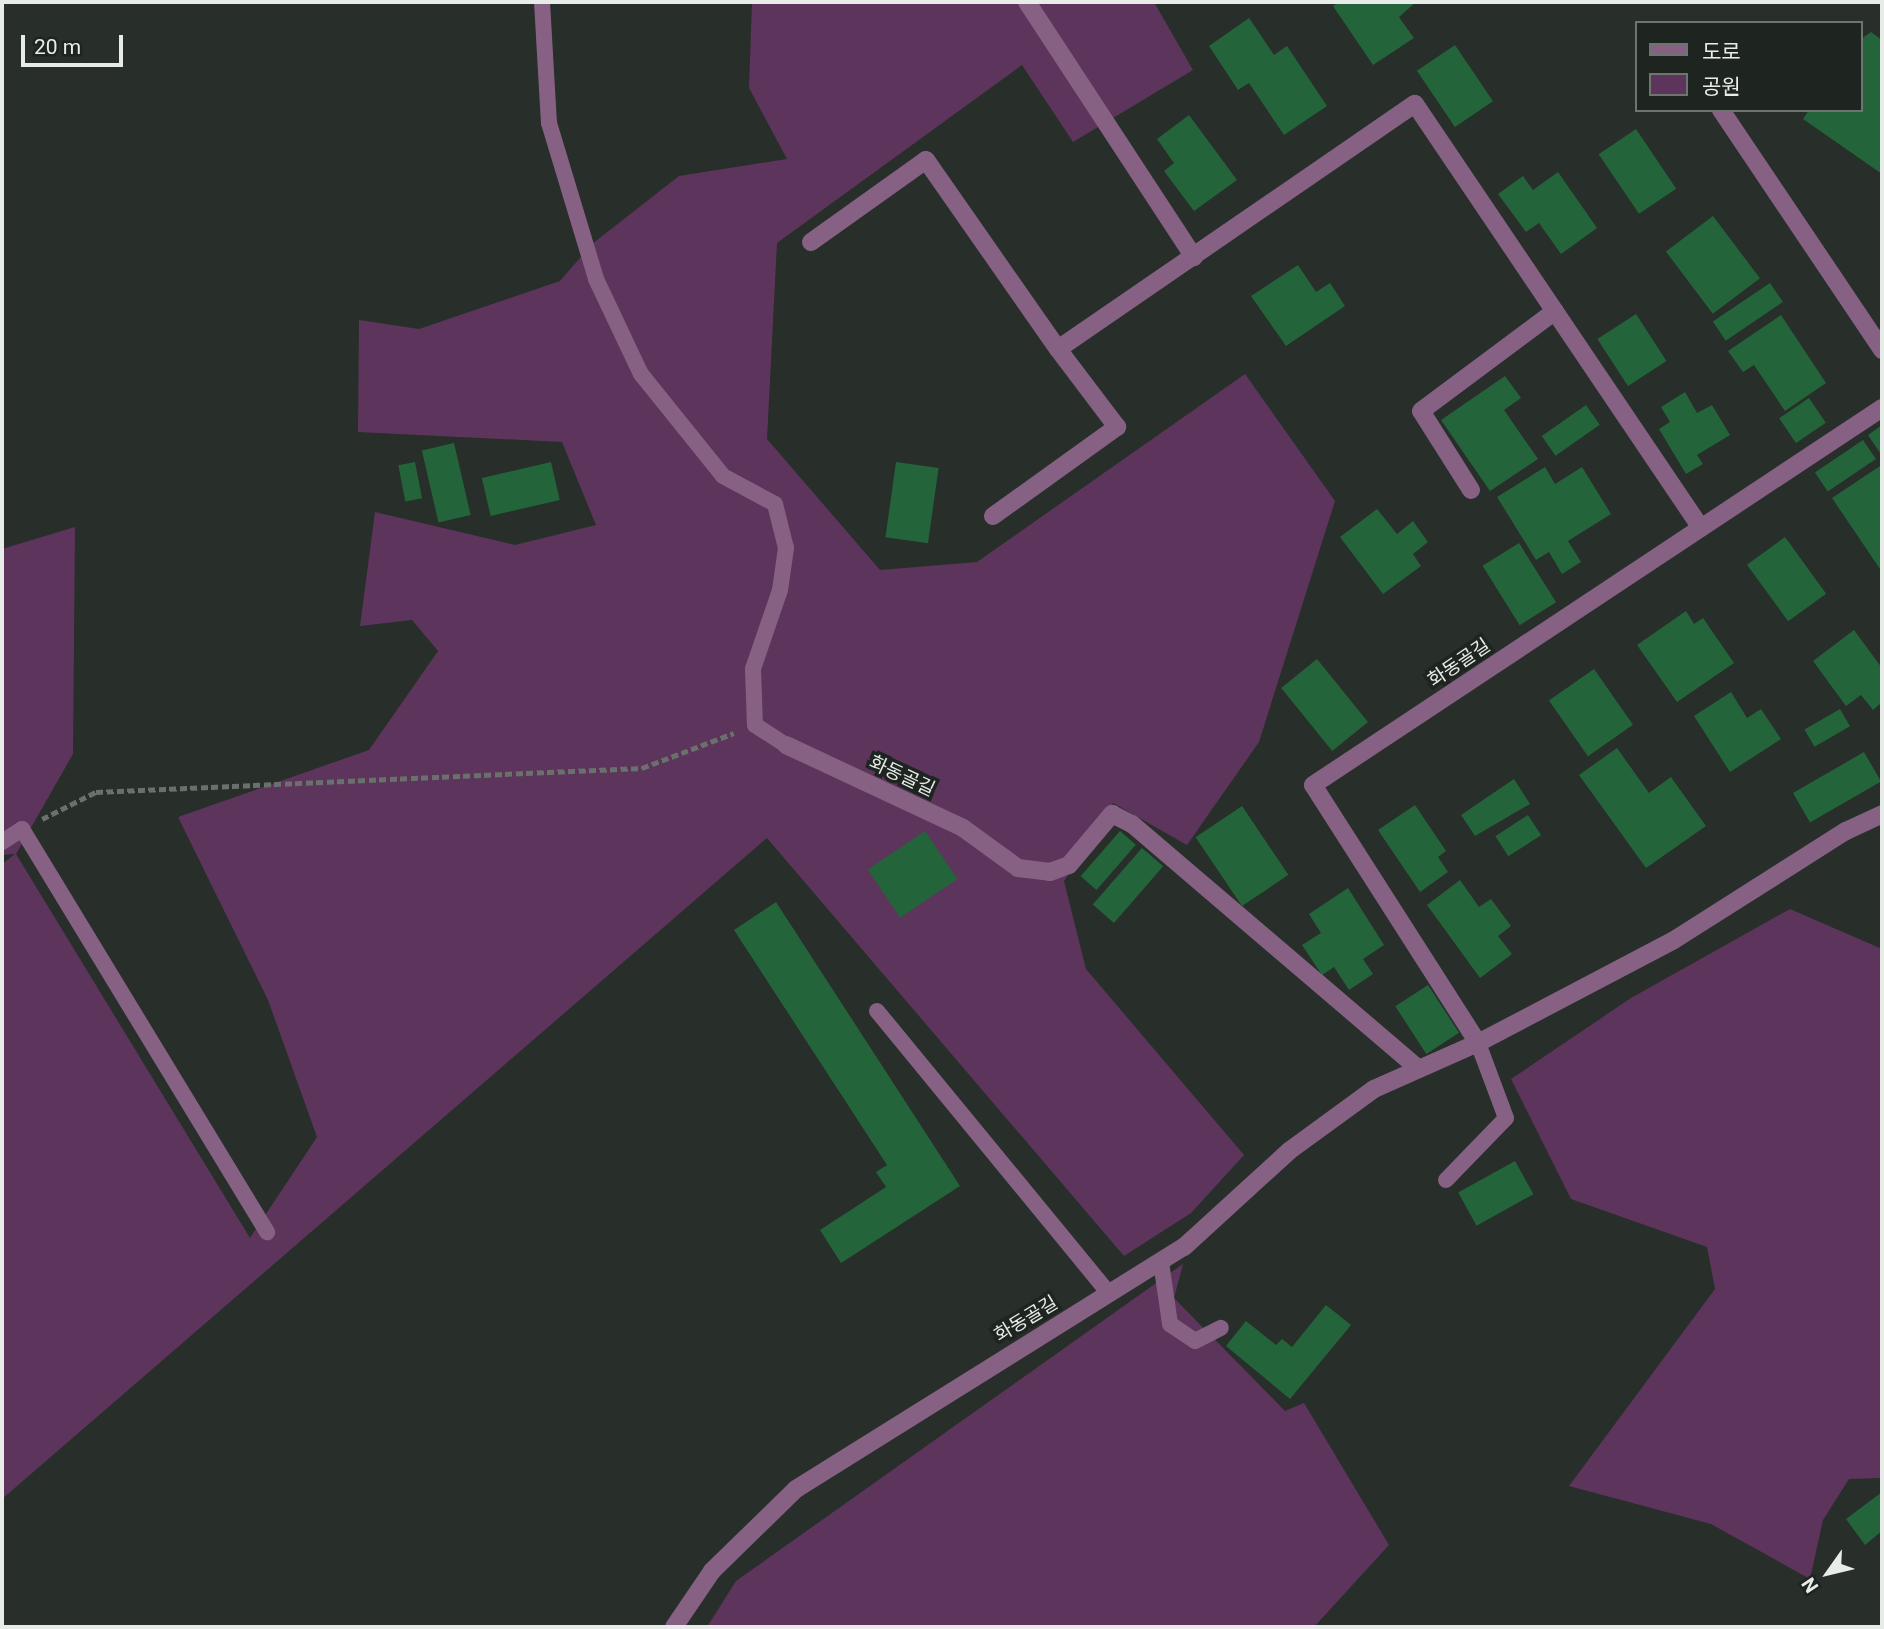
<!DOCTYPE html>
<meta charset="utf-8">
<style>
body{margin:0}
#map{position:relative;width:1884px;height:1629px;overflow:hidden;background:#282e29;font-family:Roboto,"Noto Sans KR",sans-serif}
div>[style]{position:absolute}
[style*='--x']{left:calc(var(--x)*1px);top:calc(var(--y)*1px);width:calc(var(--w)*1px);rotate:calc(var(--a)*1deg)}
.green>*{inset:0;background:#5d355c}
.building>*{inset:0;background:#24643a;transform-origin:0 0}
.path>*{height:4.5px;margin-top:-2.25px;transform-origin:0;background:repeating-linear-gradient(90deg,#6a706b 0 7px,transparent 0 10.5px)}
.lane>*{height:16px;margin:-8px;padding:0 8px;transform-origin:8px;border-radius:8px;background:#866184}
.street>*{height:18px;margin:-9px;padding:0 9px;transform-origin:9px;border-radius:9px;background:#866184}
span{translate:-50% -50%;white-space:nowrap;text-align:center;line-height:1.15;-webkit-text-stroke:7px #1e241f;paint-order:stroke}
.street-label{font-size:19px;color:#e7ece8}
.frame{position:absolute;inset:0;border:4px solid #e7ece8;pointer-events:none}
.legend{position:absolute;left:1635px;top:21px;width:228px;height:91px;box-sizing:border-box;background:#1e241f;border:2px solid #6e746f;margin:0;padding:9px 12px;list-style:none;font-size:21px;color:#e7ece8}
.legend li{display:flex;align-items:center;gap:14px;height:35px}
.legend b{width:35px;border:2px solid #6e746f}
.north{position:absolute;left:1793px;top:1538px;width:70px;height:70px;-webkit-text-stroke:5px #1e241f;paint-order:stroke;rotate:236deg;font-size:19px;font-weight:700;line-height:28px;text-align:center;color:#e7ece8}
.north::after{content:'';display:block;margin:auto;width:24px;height:32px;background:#e7ece8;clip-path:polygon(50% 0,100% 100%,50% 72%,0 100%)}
.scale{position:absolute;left:21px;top:35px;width:102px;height:32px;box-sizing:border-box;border:4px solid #e7ece8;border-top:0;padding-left:9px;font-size:21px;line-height:24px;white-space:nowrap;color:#e7ece8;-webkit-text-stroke:5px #1e241f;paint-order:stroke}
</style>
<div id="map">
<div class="green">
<i style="clip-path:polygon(752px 2px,1154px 2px,1193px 70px,1073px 142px,1022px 65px,777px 243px,767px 439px,880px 570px,977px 562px,1245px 374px,1335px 501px,1259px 742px,1187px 845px,1113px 803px,1064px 881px,1086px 969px,1244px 1155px,1191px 1213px,1124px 1256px,767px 838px,2px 1499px,2px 864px,15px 854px,2px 855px,2px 549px,75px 527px,73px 754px,16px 854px,250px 1238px,317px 1137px,268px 1000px,178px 817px,369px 750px,438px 651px,412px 620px,360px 626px,375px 512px,515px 545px,596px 525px,562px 442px,358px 432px,359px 320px,419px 329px,560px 281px,592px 244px,679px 176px,787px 159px,749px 88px)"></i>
<i style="clip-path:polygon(1790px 909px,1882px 949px,1882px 1478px,1849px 1479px,1823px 1520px,1810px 1579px,1711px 1524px,1569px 1486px,1715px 1289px,1707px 1247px,1571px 1199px,1511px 1079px,1631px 998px)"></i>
<i style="clip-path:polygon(1183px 1264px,1174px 1298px,1285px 1411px,1304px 1403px,1389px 1545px,1314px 1627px,707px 1627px,736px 1581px)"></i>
</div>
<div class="building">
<i style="clip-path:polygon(1339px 2px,1416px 2px,1399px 17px,1414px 38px,1373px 65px,1333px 6px)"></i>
<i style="clip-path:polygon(1249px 18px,1274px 55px,1287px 46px,1327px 106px,1284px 135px,1249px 83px,1238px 90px,1209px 46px)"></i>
<i style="clip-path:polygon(1871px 32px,1882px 40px,1882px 174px,1803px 119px,1809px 110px,1861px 110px,1861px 39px)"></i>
<i style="left:1455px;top:45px;width:68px;height:46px;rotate:56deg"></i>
<i style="clip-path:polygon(1189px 115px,1237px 180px,1194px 211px,1164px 171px,1174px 163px,1157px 139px)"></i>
<i style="left:1636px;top:129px;width:72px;height:45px;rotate:56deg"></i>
<i style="clip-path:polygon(1558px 172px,1597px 228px,1561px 254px,1539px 223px,1526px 232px,1498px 194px,1523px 176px,1533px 190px)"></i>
<i style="left:1713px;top:216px;width:78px;height:59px;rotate:53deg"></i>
<i style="clip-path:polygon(1298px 265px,1316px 292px,1330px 283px,1345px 306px,1286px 346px,1251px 296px)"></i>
<i style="left:1770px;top:283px;width:23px;height:69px;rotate:56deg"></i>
<i style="left:1636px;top:314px;width:56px;height:46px;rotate:57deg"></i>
<i style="clip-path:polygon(1781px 315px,1826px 383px,1785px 411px,1754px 365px,1743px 372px,1728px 351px)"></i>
<i style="clip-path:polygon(1505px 376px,1521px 398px,1504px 410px,1538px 459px,1490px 491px,1441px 420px)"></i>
<i style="clip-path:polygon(1685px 392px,1697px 413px,1712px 405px,1730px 435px,1697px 455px,1703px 464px,1686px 474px,1659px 429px,1670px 422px,1661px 407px)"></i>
<i style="left:1809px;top:398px;width:30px;height:36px;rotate:56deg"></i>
<i style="left:1586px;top:405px;width:24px;height:54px;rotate:55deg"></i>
<i style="clip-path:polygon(1882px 425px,1882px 456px,1868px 435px)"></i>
<i style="left:1863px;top:440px;width:23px;height:58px;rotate:56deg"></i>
<i style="left:454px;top:443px;width:74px;height:33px;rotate:77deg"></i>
<i style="left:415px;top:462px;width:37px;height:17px;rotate:79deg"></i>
<i style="left:551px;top:462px;width:39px;height:71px;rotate:77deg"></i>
<i style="left:896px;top:462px;width:43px;height:76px;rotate:8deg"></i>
<i style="clip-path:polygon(1880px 466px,1882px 469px,1882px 572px,1832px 498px)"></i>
<i style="clip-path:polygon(1545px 467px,1555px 484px,1582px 467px,1611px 514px,1568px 541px,1581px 562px,1562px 574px,1549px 552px,1536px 560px,1497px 497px)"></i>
<i style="clip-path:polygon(1377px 509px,1397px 534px,1413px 521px,1428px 542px,1413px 554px,1421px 566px,1383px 594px,1340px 537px)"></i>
<i style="left:1785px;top:537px;width:70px;height:47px;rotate:54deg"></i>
<i style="left:1519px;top:543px;width:70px;height:43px;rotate:58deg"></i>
<i style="clip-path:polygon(1686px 611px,1694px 624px,1703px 618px,1734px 663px,1677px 702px,1637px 645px)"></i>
<i style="clip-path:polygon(1854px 630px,1882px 668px,1882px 702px,1873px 710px,1861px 695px,1846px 706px,1813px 661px)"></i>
<i style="left:1317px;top:659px;width:81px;height:46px;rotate:51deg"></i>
<i style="left:1594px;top:669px;width:68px;height:55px;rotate:55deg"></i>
<i style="clip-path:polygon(1731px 692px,1747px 718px,1761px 709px,1781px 739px,1730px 772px,1694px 716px)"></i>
<i style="left:1840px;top:709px;width:20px;height:41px;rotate:60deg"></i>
<i style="clip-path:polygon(1617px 748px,1649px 793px,1671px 777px,1706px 826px,1646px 868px,1579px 775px)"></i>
<i style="left:1864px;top:752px;width:34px;height:82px;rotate:60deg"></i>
<i style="clip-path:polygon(1514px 779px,1530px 804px,1475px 836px,1461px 815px)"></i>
<i style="clip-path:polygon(1415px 805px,1446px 851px,1438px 857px,1448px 872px,1420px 892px,1378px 830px)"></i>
<i style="left:1242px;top:806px;width:83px;height:56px;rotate:56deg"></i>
<i style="left:1528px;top:815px;width:24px;height:39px;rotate:57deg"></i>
<i style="left:925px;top:831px;width:58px;height:69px;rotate:56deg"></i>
<i style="left:1120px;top:831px;width:21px;height:60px;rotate:41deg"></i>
<i style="left:1142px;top:848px;width:28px;height:75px;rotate:41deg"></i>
<i style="clip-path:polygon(1460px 880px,1479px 907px,1491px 899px,1511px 926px,1498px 936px,1512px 954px,1480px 978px,1427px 905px)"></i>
<i style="clip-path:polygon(1348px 888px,1384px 945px,1363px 959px,1373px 974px,1349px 990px,1334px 967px,1322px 975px,1302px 945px,1321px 933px,1309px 914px)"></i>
<i style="clip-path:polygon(776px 902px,960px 1186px,841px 1263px,820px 1230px,886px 1187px,876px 1172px,887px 1165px,734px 930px)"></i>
<i style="left:1428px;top:985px;width:57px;height:39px;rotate:57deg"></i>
<i style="left:1515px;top:1161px;width:38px;height:65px;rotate:61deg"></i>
<i style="clip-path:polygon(1326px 1305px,1351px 1325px,1290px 1399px,1226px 1346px,1246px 1321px,1276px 1345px,1282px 1339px,1292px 1347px)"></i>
<i style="clip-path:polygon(1882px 1492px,1882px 1531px,1865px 1545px,1846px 1519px)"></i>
</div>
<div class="path">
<i style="--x:42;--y:819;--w:60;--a:-26.6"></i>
<i style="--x:96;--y:792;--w:547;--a:-2.52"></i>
<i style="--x:642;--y:768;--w:98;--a:-20.8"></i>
</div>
<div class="lane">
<i style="--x:542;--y:2;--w:121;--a:86.7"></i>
<i style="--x:549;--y:123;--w:163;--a:73.2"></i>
<i style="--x:596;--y:279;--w:105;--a:64.7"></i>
<i style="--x:641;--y:374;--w:131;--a:51.2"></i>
<i style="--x:723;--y:476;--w:59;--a:28.3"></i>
<i style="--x:775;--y:504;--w:45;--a:76"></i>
<i style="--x:786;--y:548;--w:42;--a:98.1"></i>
<i style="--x:780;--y:590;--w:83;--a:108.9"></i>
<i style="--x:753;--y:669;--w:56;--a:88"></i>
<i style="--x:755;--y:725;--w:37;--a:33"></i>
<i style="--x:2;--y:842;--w:24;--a:-33"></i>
<i style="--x:22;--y:829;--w:472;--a:58.7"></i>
<i style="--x:877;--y:1011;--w:365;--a:50.6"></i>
<i style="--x:1446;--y:1180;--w:86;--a:-45.9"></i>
<i style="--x:1506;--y:1118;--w:80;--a:-110.5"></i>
<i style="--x:1161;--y:1262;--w:63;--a:81.7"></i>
<i style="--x:1170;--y:1324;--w:30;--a:34"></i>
<i style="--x:1195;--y:1341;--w:29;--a:-27"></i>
</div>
<div class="street">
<i style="--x:1027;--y:2;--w:305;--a:56.8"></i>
<i style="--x:1721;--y:110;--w:289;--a:56.1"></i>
<i style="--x:811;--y:242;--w:141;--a:-35.5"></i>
<i style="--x:926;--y:160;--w:231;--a:55.1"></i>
<i style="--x:1471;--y:490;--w:93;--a:-122.3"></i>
<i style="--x:1421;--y:411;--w:167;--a:-36.7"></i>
<i style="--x:993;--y:516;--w:153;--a:-35.7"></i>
<i style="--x:1117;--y:427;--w:98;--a:-127.1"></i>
<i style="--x:1058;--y:349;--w:433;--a:-34.5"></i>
<i style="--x:1415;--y:104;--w:511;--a:56"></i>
<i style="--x:786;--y:745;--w:195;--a:25.1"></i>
<i style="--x:963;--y:828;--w:68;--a:36"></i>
<i style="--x:1018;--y:868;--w:32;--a:7"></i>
<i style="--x:1050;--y:872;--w:20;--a:-20"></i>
<i style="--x:1069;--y:865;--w:67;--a:-49.9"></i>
<i style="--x:1112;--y:814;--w:22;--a:27"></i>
<i style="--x:1132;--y:824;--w:377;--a:40.5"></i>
<i style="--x:1478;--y:1043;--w:306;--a:-122.6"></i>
<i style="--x:1313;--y:785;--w:683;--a:-33.53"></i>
<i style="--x:674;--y:1627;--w:68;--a:-55.8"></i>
<i style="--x:712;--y:1571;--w:117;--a:-44.3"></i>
<i style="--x:796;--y:1489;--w:457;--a:-32"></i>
<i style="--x:1184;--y:1247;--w:142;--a:-42.4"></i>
<i style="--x:1289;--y:1151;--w:105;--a:-36.1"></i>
<i style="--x:1374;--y:1089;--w:114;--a:-23.9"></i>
<i style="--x:1478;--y:1043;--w:221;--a:-27.7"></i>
<i style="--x:1674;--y:940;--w:204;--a:-32.4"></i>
<i style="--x:1846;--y:831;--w:40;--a:-25"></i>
</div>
<div class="street-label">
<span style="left:1459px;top:663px;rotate:-34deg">화동골길</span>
<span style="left:902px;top:776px;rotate:25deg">화동골길</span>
<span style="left:1026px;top:1319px;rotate:-31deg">화동골길</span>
</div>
<div class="frame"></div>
<ul class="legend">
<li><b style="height:9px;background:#866184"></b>도로</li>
<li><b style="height:19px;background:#5d355c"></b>공원</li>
</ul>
<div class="north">N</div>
<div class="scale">20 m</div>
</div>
